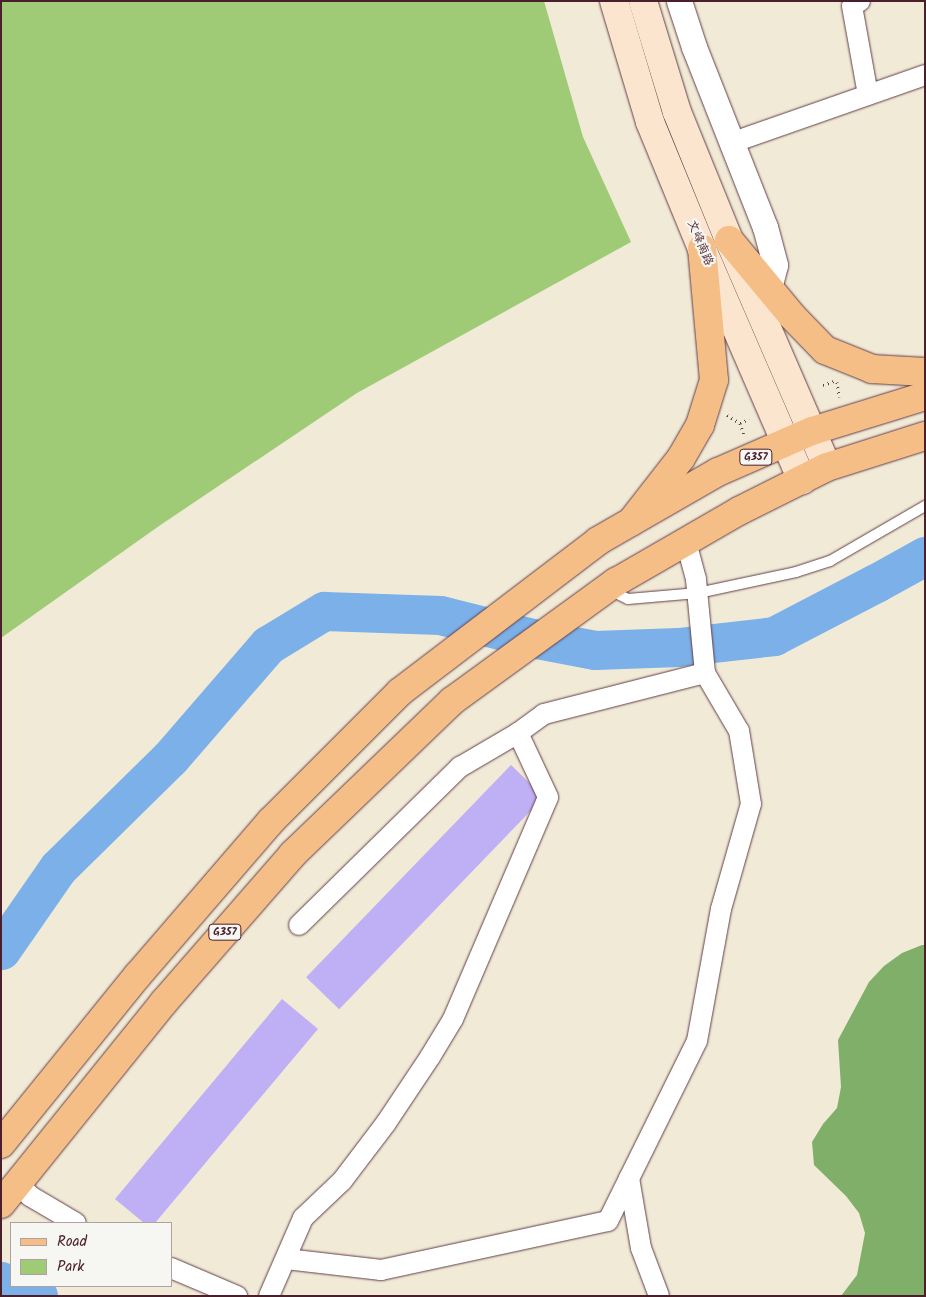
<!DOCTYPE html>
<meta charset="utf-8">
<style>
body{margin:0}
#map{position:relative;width:926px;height:1297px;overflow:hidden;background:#f1ead7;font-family:Kalam,"LXGW WenKai TC",sans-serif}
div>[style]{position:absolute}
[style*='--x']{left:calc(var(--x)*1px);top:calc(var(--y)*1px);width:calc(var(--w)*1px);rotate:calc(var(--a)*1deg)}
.green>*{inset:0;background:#9fcb77}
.forest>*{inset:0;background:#7faf68}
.river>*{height:39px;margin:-19.5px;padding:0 19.5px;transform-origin:19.5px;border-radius:19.5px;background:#7bb0e9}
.building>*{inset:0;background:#bfaff5;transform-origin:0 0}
.path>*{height:3px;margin-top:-1.5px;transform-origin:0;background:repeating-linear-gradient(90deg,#633d45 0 1px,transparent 0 5px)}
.roads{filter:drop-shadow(0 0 1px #633d45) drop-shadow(0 0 1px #633d45)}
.service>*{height:10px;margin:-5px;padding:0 5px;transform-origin:5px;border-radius:5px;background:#fff}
.minor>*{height:20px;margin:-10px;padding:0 10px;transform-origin:10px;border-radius:10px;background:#fff}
.tertiary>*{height:25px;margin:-12.5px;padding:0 12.5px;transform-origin:12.5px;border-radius:12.5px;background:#fff}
.secondary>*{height:28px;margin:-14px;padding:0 14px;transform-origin:14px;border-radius:14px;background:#fbe5cf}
.primary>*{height:28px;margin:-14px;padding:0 14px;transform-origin:14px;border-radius:14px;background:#f6be87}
.trunk>*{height:28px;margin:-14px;padding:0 14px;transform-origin:14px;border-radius:14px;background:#f6be87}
span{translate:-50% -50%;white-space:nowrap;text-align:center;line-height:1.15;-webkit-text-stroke:4.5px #f6f6f2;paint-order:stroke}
.shield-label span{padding:1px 4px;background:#f6f6f2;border:1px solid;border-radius:4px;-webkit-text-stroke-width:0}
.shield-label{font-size:11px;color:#4a1f2b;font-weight:700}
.street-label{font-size:12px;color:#4a1f2b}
.frame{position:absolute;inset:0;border:2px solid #4a1f2b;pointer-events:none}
.legend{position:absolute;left:10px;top:1222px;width:162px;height:65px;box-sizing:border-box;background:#f6f6f2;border:1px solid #b1a0a2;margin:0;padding:6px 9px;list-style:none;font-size:15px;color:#4a1f2b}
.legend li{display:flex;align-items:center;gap:10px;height:25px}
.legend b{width:25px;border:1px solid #b1a0a2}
</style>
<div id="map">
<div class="green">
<i style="clip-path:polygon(1px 1px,544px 1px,583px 137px,631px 242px,357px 393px,159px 526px,1px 638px)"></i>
</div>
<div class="forest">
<i style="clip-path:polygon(922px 945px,925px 945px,925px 1296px,841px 1296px,857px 1275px,865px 1233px,859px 1213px,846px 1196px,814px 1165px,812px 1142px,823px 1124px,837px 1108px,841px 1087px,838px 1040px,869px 982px,884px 966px,902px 953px)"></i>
</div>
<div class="river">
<i style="--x:1;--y:950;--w:100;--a:-55.2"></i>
<i style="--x:58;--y:868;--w:157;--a:-44.5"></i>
<i style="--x:170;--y:758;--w:150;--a:-49.1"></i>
<i style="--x:268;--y:645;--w:66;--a:-31.3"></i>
<i style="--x:324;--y:611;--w:116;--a:2"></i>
<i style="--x:440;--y:615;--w:95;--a:14"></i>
<i style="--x:532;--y:638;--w:64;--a:10.8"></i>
<i style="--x:595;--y:650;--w:83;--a:-2.1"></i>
<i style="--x:678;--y:647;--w:97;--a:-6.5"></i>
<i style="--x:774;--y:636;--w:115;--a:-27.5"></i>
<i style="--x:876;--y:583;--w:56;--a:-28.9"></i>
<i style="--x:1;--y:1281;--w:40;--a:22"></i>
</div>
<div class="building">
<i style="left:511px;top:765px;width:46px;height:295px;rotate:44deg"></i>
<i style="clip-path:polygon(282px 999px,318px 1029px,155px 1223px,144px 1223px,115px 1199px)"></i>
</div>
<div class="path">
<i style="--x:837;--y:382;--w:15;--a:82"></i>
<i style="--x:823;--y:385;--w:12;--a:-20"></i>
<i style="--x:727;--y:415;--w:15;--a:32"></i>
<i style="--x:740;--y:423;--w:10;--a:-24"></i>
<i style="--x:740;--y:423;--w:13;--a:72"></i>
</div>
<div class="roads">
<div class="service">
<i style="--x:610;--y:590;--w:20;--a:27"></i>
<i style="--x:628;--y:599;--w:70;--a:-4.9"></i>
<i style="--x:698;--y:593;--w:100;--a:-12.1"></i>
<i style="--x:796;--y:572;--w:36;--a:-18"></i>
<i style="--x:830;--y:561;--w:110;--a:-30.1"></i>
</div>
<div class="minor">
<i style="--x:860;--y:1;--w:9;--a:148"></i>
<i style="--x:852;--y:6;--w:90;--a:79.8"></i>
<i style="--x:731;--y:143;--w:206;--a:-19.3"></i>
<i style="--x:299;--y:925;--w:226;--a:-44.5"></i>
<i style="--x:460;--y:767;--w:67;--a:-30.4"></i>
<i style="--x:629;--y:1178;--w:71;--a:80.3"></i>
<i style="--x:641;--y:1248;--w:51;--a:69.4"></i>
<i style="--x:19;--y:1183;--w:17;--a:50"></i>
<i style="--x:30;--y:1196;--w:53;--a:30.4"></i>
<i style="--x:286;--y:1259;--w:96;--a:6.6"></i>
<i style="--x:381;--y:1270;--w:232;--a:-12.2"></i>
<i style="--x:608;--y:1221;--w:201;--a:-63.7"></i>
<i style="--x:697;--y:1041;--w:134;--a:-79.7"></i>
<i style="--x:721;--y:909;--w:109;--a:-74.1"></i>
<i style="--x:751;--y:804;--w:74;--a:-99.3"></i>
<i style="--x:739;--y:731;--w:67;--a:-120.4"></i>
<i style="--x:705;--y:673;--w:94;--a:-95.5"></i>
<i style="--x:696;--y:579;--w:39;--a:-105"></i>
<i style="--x:171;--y:1268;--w:72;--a:23"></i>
<i style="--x:269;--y:1296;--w:85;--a:-66.4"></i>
<i style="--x:303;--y:1218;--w:54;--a:-43.5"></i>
<i style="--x:342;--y:1181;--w:73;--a:-52.8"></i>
<i style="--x:386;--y:1123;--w:79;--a:-56.3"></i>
<i style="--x:430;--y:1057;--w:44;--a:-58.8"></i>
<i style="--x:453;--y:1019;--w:241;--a:-66.8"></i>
<i style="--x:548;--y:797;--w:71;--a:-115.1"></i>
<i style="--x:518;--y:733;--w:32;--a:-36"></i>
<i style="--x:544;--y:714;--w:166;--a:-14.3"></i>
</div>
<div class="tertiary">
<i style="--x:679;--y:1;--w:48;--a:71.9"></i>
<i style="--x:694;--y:47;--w:193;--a:68.5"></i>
<i style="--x:765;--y:227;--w:39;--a:75"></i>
<i style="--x:775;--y:265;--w:40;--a:104.4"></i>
</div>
<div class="secondary">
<i style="--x:614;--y:1;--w:126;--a:73.4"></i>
<i style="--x:650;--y:122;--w:137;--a:67.7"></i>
<i style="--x:702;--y:249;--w:252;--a:66.6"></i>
<i style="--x:643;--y:1;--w:116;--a:73"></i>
<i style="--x:677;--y:112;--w:138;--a:67.9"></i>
<i style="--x:729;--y:240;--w:247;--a:66.6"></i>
</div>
<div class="primary">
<i style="--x:729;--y:240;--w:99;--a:50.3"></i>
<i style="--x:792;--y:316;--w:47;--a:45.9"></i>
<i style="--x:825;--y:350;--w:51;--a:22"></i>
<i style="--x:872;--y:369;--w:53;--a:3.2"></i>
<i style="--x:631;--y:522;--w:81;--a:-52"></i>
<i style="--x:681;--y:458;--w:38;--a:-60"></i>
<i style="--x:700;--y:425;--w:47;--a:-72.7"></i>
<i style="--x:714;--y:380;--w:132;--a:-95.2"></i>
</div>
<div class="trunk">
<i style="--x:1;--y:1144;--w:218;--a:-51"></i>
<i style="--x:138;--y:975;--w:203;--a:-49.2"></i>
<i style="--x:271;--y:821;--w:182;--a:-45"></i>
<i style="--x:400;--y:692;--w:249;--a:-37.3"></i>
<i style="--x:598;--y:541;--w:138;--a:-29.9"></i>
<i style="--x:718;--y:472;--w:103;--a:-23.6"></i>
<i style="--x:812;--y:431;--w:118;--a:-17.2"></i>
<i style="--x:1;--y:1204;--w:260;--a:-51.1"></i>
<i style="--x:164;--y:1002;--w:196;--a:-48.9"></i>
<i style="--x:293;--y:854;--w:221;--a:-43.9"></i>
<i style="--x:452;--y:701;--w:203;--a:-36"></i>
<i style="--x:616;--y:582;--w:142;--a:-30"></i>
<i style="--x:739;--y:511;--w:98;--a:-26.6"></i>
<i style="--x:827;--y:467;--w:103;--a:-17.6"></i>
</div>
</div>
<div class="shield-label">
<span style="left:756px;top:457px">G357</span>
<span style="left:225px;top:932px">G357</span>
</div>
<div class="street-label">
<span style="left:700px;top:243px;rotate:67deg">文峰南路</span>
</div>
<div class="frame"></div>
<ul class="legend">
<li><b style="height:6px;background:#f6be87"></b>Road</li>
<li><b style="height:14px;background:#9fcb77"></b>Park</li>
</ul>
</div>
